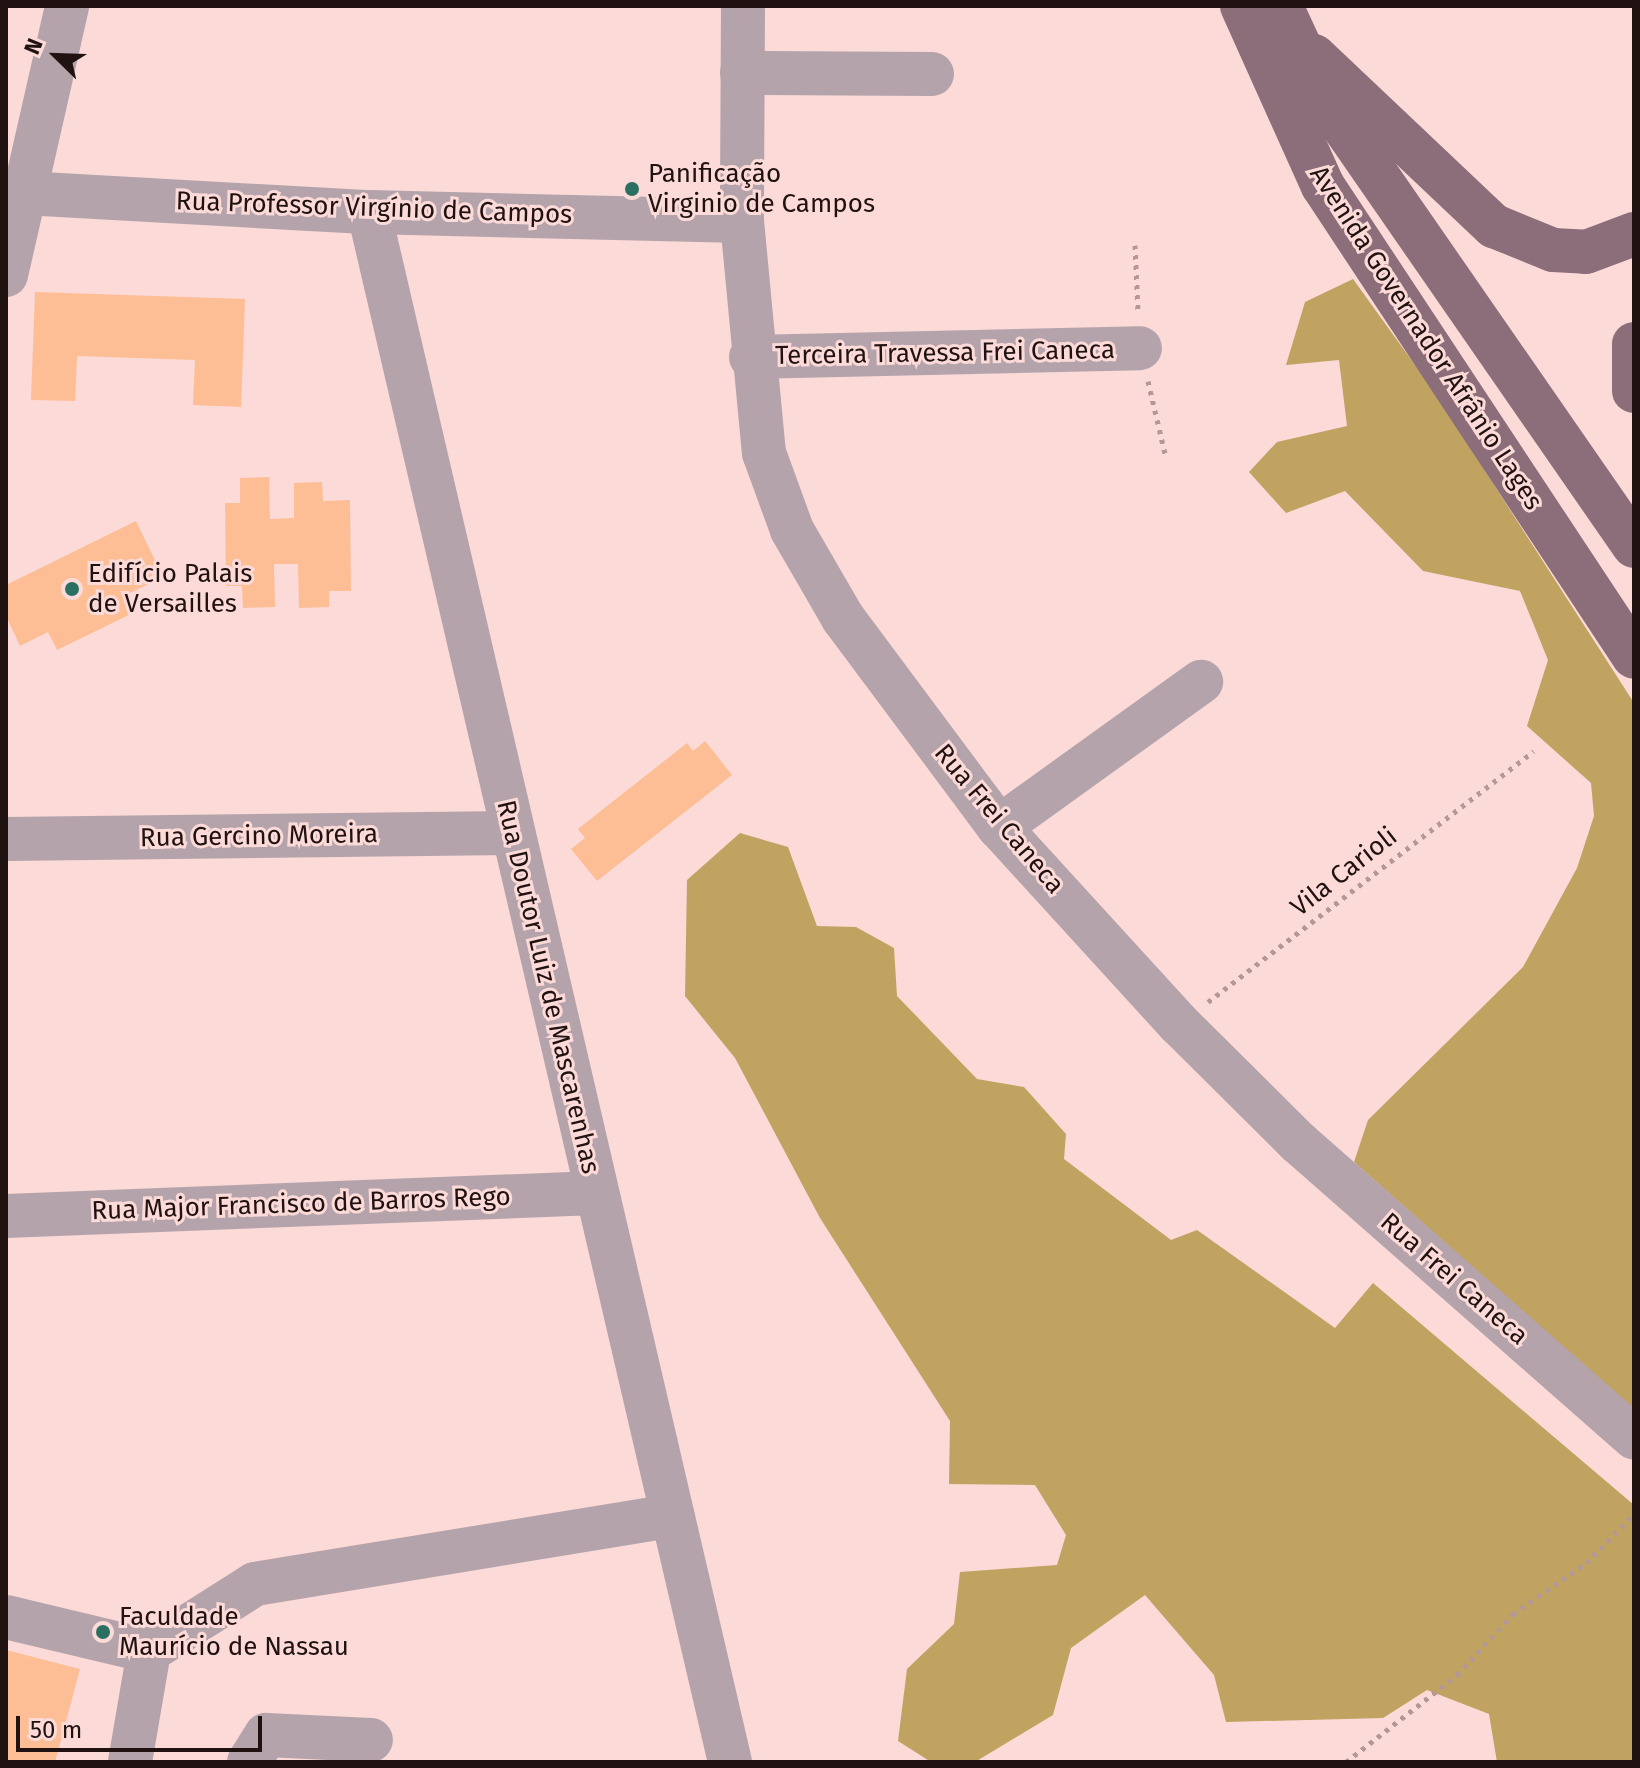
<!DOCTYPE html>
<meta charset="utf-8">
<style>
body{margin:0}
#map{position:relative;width:1640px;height:1768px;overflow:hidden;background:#fbdad8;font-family:"Fira Sans",sans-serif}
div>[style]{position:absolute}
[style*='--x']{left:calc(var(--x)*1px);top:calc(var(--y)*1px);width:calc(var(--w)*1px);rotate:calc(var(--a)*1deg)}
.forest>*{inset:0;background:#c0a261}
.building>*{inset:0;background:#fdbe95}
.path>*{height:5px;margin-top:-2.5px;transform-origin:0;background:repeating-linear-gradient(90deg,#b39897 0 4px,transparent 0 10px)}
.minor>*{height:44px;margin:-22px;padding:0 22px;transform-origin:22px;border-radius:22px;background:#b4a3aa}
.major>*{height:44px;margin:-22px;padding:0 22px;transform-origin:22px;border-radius:22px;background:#8b6e7a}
.dots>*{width:22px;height:22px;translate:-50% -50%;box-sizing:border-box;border:4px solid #fbdad8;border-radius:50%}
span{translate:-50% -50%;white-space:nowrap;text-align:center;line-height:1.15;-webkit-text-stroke:6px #fbdad8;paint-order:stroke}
.poi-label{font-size:26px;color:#201211}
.left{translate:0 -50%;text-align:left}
.street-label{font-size:26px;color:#201211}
.frame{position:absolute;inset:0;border:8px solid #201211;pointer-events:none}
.north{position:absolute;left:16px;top:16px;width:80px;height:80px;-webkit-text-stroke:6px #fbdad8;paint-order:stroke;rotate:293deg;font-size:22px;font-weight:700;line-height:32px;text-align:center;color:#201211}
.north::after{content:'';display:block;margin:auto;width:28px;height:36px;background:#201211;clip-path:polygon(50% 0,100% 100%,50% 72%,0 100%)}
.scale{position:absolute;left:16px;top:1716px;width:246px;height:36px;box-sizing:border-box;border:4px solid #201211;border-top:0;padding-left:10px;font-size:24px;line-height:28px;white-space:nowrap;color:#201211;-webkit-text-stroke:6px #fbdad8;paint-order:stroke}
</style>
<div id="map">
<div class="forest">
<i style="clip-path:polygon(1353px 279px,1433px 390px,1634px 703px,1634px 1410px,1354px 1162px,1368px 1120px,1523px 967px,1577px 868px,1594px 816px,1591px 783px,1527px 726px,1548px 660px,1520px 591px,1423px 571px,1345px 491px,1286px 513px,1249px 472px,1277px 442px,1347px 426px,1339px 360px,1286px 365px,1305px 302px)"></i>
<i style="clip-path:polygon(740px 833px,788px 847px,817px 926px,856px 927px,894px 948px,897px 996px,977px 1079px,1024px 1087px,1066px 1134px,1064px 1159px,1171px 1240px,1197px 1230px,1335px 1328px,1373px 1283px,1634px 1505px,1634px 1762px,1497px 1762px,1489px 1714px,1427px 1690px,1383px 1718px,1226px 1722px,1214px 1675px,1145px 1595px,1071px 1648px,1053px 1715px,975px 1762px,931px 1762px,898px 1741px,907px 1669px,954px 1624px,960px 1572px,1057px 1565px,1066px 1535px,1035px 1485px,949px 1484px,950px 1421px,820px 1218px,735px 1058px,685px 996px,687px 880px)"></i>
</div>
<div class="building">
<i style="clip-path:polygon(35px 292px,245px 299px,241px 407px,193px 405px,195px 360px,77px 356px,75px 401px,31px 400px)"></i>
<i style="clip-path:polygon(269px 477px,270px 519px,294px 518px,294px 483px,322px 482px,323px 501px,350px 500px,351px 591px,329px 591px,329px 607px,299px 608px,298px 564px,274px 564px,275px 607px,243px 608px,242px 586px,226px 586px,225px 503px,240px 503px,240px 478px)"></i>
<i style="clip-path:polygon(136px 521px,163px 577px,128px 594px,137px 611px,57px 650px,48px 632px,20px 646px,6px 616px,6px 585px)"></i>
<i style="clip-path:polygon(705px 741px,732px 775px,597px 881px,571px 849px,585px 838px,578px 829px,687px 743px,693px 751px)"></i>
<i style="clip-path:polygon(6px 1650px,80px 1669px,55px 1762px,6px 1762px)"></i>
</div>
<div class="path">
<i style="--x:1135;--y:245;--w:67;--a:87.4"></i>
<i style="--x:1148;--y:381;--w:79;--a:76.8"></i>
<i style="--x:1208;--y:1002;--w:411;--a:-37.6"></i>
<i style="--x:1346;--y:1762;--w:141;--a:-38.1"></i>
<i style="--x:1457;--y:1675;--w:83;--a:-47.4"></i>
<i style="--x:1513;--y:1614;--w:89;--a:-34.9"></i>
<i style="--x:1586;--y:1563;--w:69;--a:-45.6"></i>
</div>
<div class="minor">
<i style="--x:743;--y:6;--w:215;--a:90.3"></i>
<i style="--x:742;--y:221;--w:233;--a:84.6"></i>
<i style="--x:764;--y:453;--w:82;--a:70"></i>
<i style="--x:792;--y:530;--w:102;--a:59.9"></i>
<i style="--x:843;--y:618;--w:261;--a:53.3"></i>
<i style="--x:999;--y:827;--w:267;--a:47.6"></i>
<i style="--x:1179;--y:1024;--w:169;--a:44.8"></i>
<i style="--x:1299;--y:1143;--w:446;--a:41.3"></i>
<i style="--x:742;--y:73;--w:190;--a:0.3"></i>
<i style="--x:6;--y:192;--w:364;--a:3.2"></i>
<i style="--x:369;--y:212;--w:373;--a:1.4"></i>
<i style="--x:369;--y:212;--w:1591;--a:76.89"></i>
<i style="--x:6;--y:275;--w:276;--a:-77.2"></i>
<i style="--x:751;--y:357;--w:389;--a:-1.3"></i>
<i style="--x:999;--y:827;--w:249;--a:-35.7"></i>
<i style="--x:6;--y:839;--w:506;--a:-0.68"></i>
<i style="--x:6;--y:1216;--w:590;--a:-2.23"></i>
<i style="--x:6;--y:1617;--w:147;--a:13.4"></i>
<i style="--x:149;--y:1651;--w:125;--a:-32.3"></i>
<i style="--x:255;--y:1584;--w:423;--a:-9.3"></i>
<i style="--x:130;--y:1762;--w:113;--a:-80.3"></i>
<i style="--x:249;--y:1762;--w:32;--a:-58"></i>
<i style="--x:266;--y:1735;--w:105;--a:2.7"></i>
</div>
<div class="major">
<i style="--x:1242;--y:6;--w:197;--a:65.8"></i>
<i style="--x:1323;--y:186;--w:564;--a:56.56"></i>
<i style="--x:1281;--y:6;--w:100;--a:65.2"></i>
<i style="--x:1323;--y:97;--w:546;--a:55.29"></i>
<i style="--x:1314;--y:56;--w:248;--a:43.4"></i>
<i style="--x:1494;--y:226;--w:64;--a:22.1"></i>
<i style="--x:1553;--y:250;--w:33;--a:3"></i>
<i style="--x:1586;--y:252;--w:51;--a:-20.6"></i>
<i style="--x:1634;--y:344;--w:47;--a:90"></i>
</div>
<div class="dots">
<i style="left:632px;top:189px;background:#2b6f62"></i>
<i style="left:72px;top:589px;background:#2b6f62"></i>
<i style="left:103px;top:1632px;background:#2b6f62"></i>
</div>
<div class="poi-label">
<span class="left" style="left:648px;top:189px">Panificação<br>Virginio de Campos</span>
<span class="left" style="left:88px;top:589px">Edifício Palais<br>de Versailles</span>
<span class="left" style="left:119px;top:1632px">Faculdade<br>Maurício de Nassau</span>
</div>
<div class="street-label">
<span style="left:374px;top:208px;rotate:2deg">Rua Professor Virgínio de Campos</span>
<span style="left:1426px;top:338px;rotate:57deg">Avenida Governador Afrânio Lages</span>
<span style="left:945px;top:353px;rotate:-1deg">Terceira Travessa Frei Caneca</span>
<span style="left:999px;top:819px;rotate:50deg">Rua Frei Caneca</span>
<span style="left:259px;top:836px;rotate:-1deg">Rua Gercino Moreira</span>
<span style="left:1344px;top:872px;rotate:-38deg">Vila Carioli</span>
<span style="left:548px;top:987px;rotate:77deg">Rua Doutor Luiz de Mascarenhas</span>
<span style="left:301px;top:1204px;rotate:-2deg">Rua Major Francisco de Barros Rego</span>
<span style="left:1454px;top:1279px;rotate:41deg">Rua Frei Caneca</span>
</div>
<div class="frame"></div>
<div class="north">N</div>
<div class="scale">50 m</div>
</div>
